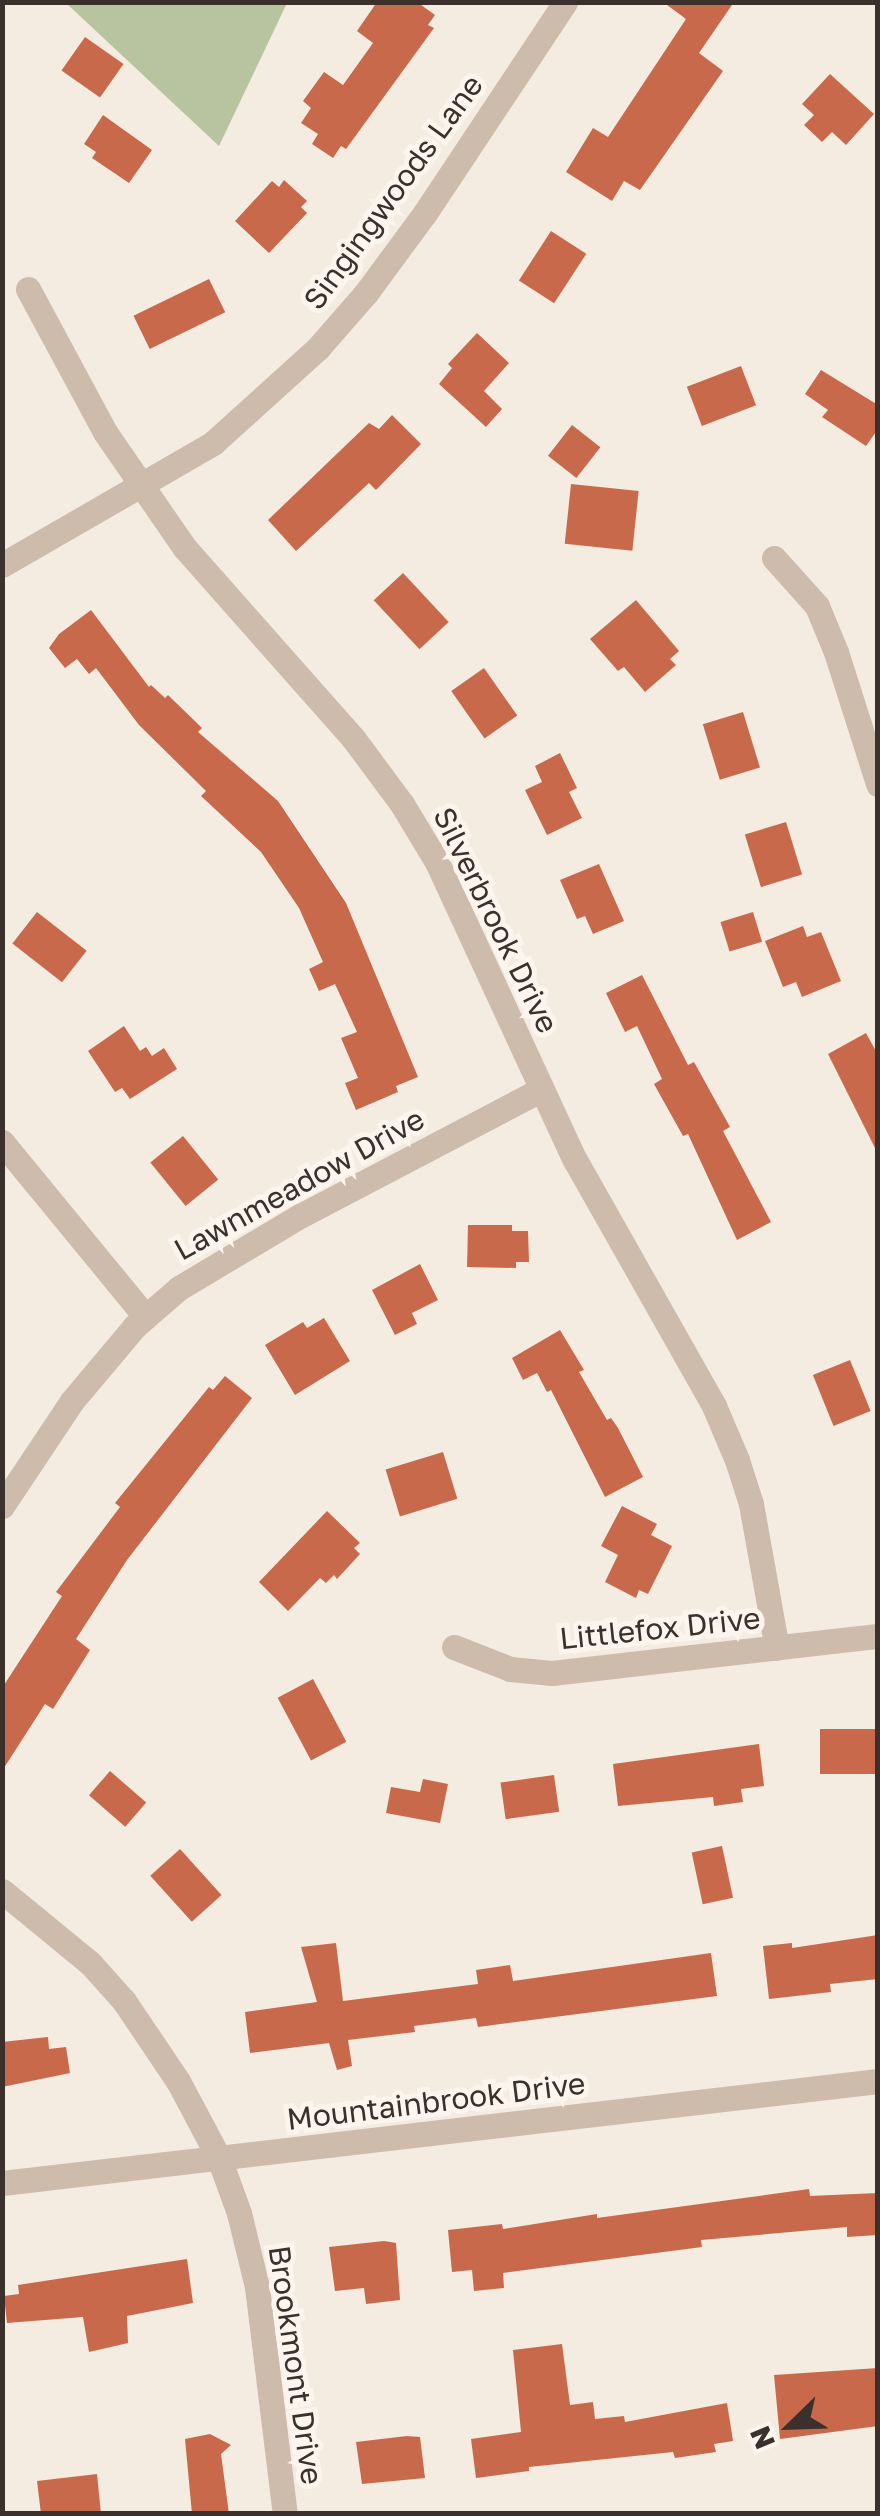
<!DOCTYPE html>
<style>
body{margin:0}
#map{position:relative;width:880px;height:2516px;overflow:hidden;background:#f4ebe1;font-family:"Golos Text",sans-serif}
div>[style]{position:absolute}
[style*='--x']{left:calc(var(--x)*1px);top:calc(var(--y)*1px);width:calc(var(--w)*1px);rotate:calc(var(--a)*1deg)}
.green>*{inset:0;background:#b8c4a0}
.building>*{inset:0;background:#c8694b;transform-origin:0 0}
.street>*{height:25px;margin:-12.5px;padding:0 12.5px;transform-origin:12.5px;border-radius:12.5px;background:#cdbbac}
span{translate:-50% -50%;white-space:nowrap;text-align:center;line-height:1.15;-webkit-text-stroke:10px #fbf5ee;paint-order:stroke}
.street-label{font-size:30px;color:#3b302b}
.frame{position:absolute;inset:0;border:5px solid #3b302b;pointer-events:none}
.north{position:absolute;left:740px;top:2376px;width:100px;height:100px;-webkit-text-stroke:8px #fbf5ee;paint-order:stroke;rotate:247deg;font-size:28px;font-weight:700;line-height:40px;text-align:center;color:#3b302b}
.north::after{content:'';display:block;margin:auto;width:35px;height:45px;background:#3b302b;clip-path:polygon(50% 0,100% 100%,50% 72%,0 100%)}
</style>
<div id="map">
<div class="green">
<i style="clip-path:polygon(66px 3px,287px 3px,219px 146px)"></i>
</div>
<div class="building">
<i style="clip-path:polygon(377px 2px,417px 2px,435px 15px,428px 25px,434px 28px,346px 149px,341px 146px,333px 158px,312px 144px,318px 134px,301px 123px,311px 108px,303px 101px,324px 72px,343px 85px,373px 43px,357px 31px)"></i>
<i style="clip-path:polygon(663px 2px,734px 2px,699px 53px,723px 71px,640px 190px,624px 181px,612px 201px,566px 172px,593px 128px,608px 137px,686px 19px)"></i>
<i style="left:85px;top:37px;width:47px;height:41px;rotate:35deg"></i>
<i style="clip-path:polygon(830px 74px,874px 114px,846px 145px,832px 132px,822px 142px,804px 125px,814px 115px,802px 104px)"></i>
<i style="clip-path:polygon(103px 115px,152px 150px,129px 183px,92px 158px,96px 152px,84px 144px)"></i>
<i style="clip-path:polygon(284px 180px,307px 201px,301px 207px,307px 213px,269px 253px,235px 221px,272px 181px,279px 187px)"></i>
<i style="left:551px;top:231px;width:42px;height:59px;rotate:33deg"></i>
<i style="left:209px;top:279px;width:37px;height:84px;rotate:64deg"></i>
<i style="clip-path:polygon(477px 333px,509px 363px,484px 391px,502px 409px,486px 427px,439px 384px,452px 368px,448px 364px)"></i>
<i style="left:741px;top:366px;width:42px;height:58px;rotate:69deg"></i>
<i style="clip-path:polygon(821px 370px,878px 405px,878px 429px,866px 446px,822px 417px,828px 410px,805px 394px)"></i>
<i style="clip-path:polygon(392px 415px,421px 444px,376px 490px,369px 483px,296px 551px,268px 520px,369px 423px,379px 429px)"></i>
<i style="left:572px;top:425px;width:36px;height:39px;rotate:38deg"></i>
<i style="left:571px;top:484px;width:68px;height:60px;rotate:6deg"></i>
<i style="left:403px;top:573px;width:67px;height:40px;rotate:47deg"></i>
<i style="clip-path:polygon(636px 600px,679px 651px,670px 659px,676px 665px,645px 692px,624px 667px,618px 671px,590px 639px)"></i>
<i style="clip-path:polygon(91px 610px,149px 687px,151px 685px,165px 698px,168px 695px,202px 728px,198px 732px,278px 801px,346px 903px,418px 1077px,396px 1086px,398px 1092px,356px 1110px,345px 1083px,358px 1078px,341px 1038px,357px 1032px,335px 984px,319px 991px,309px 969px,323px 962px,299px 908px,261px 852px,201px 796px,206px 791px,139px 725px,96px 668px,89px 674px,77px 659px,65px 668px,49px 648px,59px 634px)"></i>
<i style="left:484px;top:668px;width:58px;height:40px;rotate:55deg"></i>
<i style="left:743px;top:712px;width:58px;height:42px;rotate:73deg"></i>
<i style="clip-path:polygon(560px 753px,577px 788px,569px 792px,582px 818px,547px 835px,525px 790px,542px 782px,535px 766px)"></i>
<i style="left:786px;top:822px;width:55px;height:43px;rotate:73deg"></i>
<i style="clip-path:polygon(599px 864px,624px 921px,593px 934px,585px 916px,577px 919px,560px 880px)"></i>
<i style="left:37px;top:912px;width:63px;height:40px;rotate:38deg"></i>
<i style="left:753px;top:912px;width:31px;height:34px;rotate:73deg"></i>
<i style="clip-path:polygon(803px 926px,807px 937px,821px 932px,841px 981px,802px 997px,796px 982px,783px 987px,765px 941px)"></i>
<i style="clip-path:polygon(642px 975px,688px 1065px,694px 1062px,730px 1127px,723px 1131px,771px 1222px,737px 1240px,688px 1134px,683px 1136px,654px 1084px,662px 1079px,637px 1026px,625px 1032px,606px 993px)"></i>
<i style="clip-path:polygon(124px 1026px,140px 1051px,146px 1047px,152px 1056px,164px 1048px,177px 1069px,130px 1099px,122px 1088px,115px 1092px,88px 1051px)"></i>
<i style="clip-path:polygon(866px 1033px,878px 1055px,878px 1154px,828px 1054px)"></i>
<i style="left:183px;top:1136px;width:56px;height:42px;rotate:51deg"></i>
<i style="clip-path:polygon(468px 1225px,512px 1225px,512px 1231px,528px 1231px,529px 1262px,516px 1262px,516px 1268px,467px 1267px)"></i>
<i style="clip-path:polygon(420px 1264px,438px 1300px,412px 1313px,417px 1324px,395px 1335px,372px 1290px)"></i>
<i style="clip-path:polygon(324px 1318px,350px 1361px,295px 1395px,265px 1345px,303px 1322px,307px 1328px)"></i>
<i style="clip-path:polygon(560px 1330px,584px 1370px,579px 1372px,607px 1420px,611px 1418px,618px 1428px,643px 1477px,605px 1497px,551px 1390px,547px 1392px,537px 1373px,523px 1380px,512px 1358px)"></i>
<i style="left:850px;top:1360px;width:55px;height:40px;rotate:68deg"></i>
<i style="clip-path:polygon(225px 1376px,252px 1398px,127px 1560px,76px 1639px,90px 1650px,53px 1709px,45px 1704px,2px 1771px,2px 1688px,62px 1596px,56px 1592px,120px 1507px,115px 1503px,209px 1387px,213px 1390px)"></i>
<i style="left:443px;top:1452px;width:49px;height:60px;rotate:73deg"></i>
<i style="clip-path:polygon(622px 1506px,657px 1524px,651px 1535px,672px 1546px,648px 1594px,639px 1590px,636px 1598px,605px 1582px,618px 1555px,601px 1546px)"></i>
<i style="clip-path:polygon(327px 1511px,360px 1543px,354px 1548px,360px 1554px,337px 1579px,334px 1575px,326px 1583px,320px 1578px,288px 1611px,259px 1582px)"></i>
<i style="left:313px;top:1679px;width:71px;height:40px;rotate:62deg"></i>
<i style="left:878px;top:1729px;width:45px;height:58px;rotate:90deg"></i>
<i style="clip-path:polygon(759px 1744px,764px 1786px,741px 1789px,743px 1802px,714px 1806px,713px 1797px,618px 1806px,613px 1764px)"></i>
<i style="left:110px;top:1771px;width:48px;height:32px;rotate:41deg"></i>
<i style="left:554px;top:1775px;width:37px;height:54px;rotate:82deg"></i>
<i style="clip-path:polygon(423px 1779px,448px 1784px,440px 1823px,386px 1813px,391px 1787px,420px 1792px)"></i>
<i style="left:722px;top:1846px;width:53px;height:31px;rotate:78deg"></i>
<i style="left:180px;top:1849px;width:62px;height:40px;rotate:48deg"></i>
<i style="clip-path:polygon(878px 1935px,878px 1979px,830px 1984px,831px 1992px,769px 1999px,763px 1946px,792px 1943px,792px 1948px)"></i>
<i style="clip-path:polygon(336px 1943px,343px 2001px,478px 1984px,476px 1970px,510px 1965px,513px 1981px,711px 1953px,717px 1996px,478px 2027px,476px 2018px,414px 2026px,415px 2032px,348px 2040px,352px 2066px,337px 2070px,329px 2043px,250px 2053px,245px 2012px,317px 2002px,301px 1947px)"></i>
<i style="clip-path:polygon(48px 2037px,49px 2049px,66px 2047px,70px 2073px,2px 2087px,2px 2042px)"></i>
<i style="clip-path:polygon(809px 2189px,810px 2196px,878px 2193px,878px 2235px,847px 2237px,847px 2227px,701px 2240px,702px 2247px,503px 2273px,504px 2288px,474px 2291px,472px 2270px,452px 2272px,448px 2230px,502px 2224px,503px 2229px,597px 2214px,597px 2218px)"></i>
<i style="clip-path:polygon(384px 2241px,396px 2243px,400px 2300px,366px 2304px,364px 2288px,335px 2291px,329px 2247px)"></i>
<i style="clip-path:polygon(187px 2259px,193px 2303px,127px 2316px,128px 2343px,89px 2352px,83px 2317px,7px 2323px,4px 2296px,19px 2294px,18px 2285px)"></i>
<i style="clip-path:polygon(562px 2344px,570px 2405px,593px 2402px,595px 2419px,624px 2416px,625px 2422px,727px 2403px,733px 2441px,714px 2444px,716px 2452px,675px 2458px,673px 2452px,529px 2467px,529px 2471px,476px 2478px,471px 2439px,521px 2432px,513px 2350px)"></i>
<i style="clip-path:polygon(878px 2368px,878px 2426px,780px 2439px,774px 2375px)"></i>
<i style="clip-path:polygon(210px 2434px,231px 2445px,221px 2454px,229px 2514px,192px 2514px,185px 2439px)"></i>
<i style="clip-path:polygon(407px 2436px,420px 2437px,425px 2478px,362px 2484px,356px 2442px)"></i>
<i style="clip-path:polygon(97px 2474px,101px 2514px,41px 2514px,37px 2481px)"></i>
</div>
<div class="street">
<i style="--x:28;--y:289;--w:162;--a:61.7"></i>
<i style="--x:105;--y:432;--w:140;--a:55.5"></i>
<i style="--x:184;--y:547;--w:255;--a:48.5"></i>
<i style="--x:353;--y:738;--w:82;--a:53.4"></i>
<i style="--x:402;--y:804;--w:68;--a:58.9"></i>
<i style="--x:437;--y:862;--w:328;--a:65.2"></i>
<i style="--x:575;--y:1160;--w:283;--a:60.5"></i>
<i style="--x:714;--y:1406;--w:59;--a:66.9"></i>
<i style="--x:737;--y:1460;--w:46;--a:72.3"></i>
<i style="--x:751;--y:1504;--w:146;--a:79.8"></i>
<i style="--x:774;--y:558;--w:64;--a:48.1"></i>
<i style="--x:817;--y:606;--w:50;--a:67.6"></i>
<i style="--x:836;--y:652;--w:139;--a:72.3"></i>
<i style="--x:2;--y:565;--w:244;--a:-30"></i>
<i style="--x:213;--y:443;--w:142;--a:-42.1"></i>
<i style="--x:318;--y:348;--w:73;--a:-48.9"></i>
<i style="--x:366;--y:293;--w:99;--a:-53.6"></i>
<i style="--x:425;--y:213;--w:253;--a:-56.4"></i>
<i style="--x:2;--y:1142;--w:225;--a:50.6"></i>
<i style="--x:2;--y:1506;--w:126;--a:-56.3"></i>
<i style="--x:72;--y:1401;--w:98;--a:-50"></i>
<i style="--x:135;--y:1326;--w:58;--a:-40.8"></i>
<i style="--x:179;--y:1288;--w:141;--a:-30.8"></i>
<i style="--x:300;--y:1216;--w:273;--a:-27.7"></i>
<i style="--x:454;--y:1647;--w:60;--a:21.4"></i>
<i style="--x:510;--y:1669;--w:42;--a:5.4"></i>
<i style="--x:552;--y:1673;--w:328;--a:-6.5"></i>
<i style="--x:2;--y:1891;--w:114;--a:39.3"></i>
<i style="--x:90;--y:1963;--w:51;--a:48.2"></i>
<i style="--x:124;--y:2001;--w:97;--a:56"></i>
<i style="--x:178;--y:2081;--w:87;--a:62"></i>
<i style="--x:219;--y:2158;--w:59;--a:70"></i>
<i style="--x:239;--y:2213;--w:76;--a:76.3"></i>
<i style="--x:257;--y:2287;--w:229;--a:83"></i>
<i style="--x:2;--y:2183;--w:882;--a:-6.64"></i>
</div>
<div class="street-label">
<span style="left:393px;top:192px;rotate:-54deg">Singingwoods Lane</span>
<span style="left:496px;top:920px;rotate:64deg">Silverbrook Drive</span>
<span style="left:299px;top:1184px;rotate:-29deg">Lawnmeadow Drive</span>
<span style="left:660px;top:1628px;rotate:-6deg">Littlefox Drive</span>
<span style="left:436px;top:2101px;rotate:-7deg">Mountainbrook Drive</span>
<span style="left:296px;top:2365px;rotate:82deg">Brookmont Drive</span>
</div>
<div class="frame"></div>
<div class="north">N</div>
</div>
